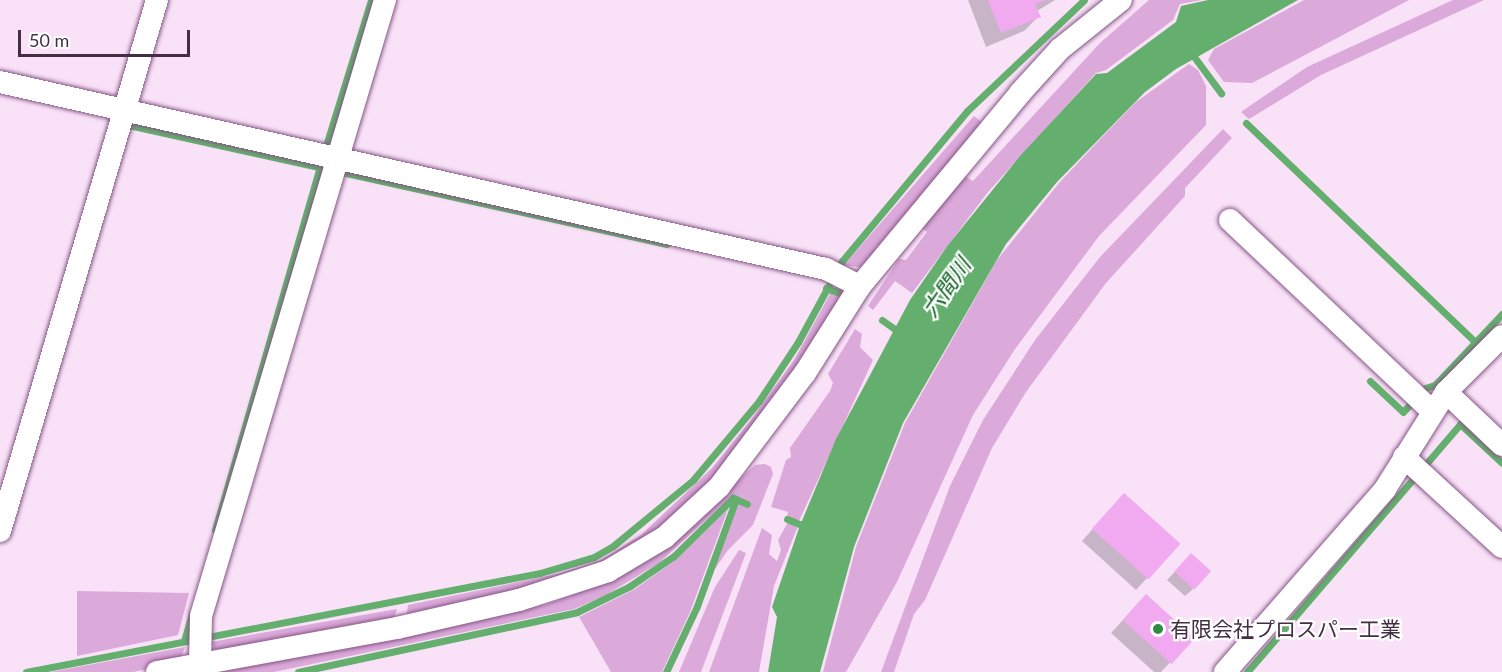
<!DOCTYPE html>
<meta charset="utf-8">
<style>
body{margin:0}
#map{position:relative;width:1502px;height:672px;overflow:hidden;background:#f9e2f8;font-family:Lato,"Noto Sans JP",sans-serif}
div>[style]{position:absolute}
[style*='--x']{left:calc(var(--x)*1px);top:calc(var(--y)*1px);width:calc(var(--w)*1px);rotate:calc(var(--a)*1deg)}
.green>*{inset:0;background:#dba9da}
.water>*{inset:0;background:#64af6e}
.shadow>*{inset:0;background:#0003}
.stream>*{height:7px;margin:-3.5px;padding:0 3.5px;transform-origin:3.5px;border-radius:3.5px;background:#64af6e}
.building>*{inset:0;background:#f1aaef;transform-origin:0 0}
.roads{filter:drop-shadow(0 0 2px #865586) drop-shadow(0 0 2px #865586)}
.street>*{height:22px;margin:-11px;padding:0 11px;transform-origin:11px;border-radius:11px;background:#fff}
.dots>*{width:16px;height:16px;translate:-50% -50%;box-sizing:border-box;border:3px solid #fff;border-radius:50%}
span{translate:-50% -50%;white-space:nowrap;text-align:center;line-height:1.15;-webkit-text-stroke:4.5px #fff;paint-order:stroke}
.poi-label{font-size:21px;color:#442e44}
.left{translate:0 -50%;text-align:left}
.water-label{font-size:22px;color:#106225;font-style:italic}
.scale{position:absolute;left:18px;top:30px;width:172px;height:27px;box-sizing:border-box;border:3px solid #442e44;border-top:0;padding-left:8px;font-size:18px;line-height:21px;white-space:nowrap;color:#442e44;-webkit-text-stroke:4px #fff;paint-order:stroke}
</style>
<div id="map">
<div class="green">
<i style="clip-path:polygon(1149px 0,1202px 0,1180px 4px,1173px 20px,1106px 70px,1096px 73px,988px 192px,912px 293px,895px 281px,873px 310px,868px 306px,899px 259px,906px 260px,927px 232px,922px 228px,965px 176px,973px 181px,1100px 43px)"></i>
<i style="clip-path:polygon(1304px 0,1409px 0,1252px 83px,1224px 82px,1208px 60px,1214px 49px)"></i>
<i style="clip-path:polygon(1453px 0,1484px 0,1321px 75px,1249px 119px,1241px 112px,1307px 67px)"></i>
<i style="clip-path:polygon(1189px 64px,1198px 70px,1206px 86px,1206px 125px,1099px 236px,1015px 349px,973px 415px,897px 582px,846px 672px,823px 672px,856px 547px,905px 423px,997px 260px,1059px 183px,1105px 134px,1136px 102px)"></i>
<i style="clip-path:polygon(974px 116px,984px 124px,864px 268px,844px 265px)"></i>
<i style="clip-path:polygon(1223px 129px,1232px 138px,1185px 188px,1185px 196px,1106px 283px,1026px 392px,992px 448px,925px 600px,914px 614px,894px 672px,881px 672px,950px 486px,983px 420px,1035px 340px,1100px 257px)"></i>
<i style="clip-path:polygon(839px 281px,848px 291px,802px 365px,690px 508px,598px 570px,406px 620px,408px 605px,561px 573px,601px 560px,641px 535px,712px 468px,750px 421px,794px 360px,831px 292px,837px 295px,839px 290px,834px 288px)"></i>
<i style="clip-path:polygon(855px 329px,862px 334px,860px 347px,873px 360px,799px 521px,787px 517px,788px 512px,771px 507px,786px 460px,791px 457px,790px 448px,830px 391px,833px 383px,828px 374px)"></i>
<i style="clip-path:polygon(765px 464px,771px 467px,773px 474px,753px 525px,728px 550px,710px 576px,737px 503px,748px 507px,749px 502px,732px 496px,659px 563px,606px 595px,574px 609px,274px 672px,206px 672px,545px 605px,602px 584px,674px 542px,755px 465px)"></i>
<i style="clip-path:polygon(728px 509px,690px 612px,662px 672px,611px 672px,579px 617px,635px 589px,677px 559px)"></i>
<i style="clip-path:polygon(788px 522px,798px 526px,774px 586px,759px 672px,709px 672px,762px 528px,772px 535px,769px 554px,777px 561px,781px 550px,778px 540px)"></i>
<i style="clip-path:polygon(739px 550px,746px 553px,701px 672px,679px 672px,715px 587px)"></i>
<i style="clip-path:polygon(77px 591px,189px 593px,178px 635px,77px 656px)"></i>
<i style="clip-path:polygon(397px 609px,393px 622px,216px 651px,211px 642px)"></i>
<i style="clip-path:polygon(185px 647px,179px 663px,133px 672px,50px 672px)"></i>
</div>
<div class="water">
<i style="clip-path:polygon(1208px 0,1298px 0,1176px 69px,1145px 92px,1057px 182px,1006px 244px,903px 423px,854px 547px,820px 672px,768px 672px,777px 617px,772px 607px,799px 528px,836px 439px,910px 300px,948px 245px,1020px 156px,1096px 74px,1107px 73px,1176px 22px,1181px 6px)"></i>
</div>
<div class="shadow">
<i style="clip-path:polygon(968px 0,1055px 0,1037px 11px,1039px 16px,1024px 31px,986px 47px)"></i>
<i style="clip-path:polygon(1112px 507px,1178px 544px,1136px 590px,1082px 541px)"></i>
<i style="clip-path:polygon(1183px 563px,1193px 589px,1185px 596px,1167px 580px)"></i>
<i style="clip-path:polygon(1135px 607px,1193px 638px,1161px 672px,1154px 672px,1111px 633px)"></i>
</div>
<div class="stream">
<i style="--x:1192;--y:54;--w:49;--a:53.4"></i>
<i style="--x:1246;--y:123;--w:317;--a:43.7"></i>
<i style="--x:124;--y:124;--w:556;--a:12.46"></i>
<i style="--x:324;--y:152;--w:159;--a:-72.8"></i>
<i style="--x:826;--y:288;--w:12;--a:20"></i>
<i style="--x:882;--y:320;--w:21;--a:35"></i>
<i style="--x:1370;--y:381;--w:45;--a:43.2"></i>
<i style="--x:1403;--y:412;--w:12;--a:-48"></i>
<i style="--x:1425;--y:388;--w:10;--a:-17"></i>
<i style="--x:1435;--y:385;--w:98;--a:-46.7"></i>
<i style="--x:787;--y:519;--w:22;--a:22"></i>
<i style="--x:215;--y:530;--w:379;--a:-73.9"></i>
<i style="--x:184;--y:641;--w:29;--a:-74"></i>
<i style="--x:26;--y:672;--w:523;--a:-10.9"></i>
<i style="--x:540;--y:573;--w:56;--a:-16.5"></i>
<i style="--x:594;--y:557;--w:22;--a:-30"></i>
<i style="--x:613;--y:546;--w:104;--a:-39.5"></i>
<i style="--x:693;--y:480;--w:103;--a:-50.1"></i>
<i style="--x:759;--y:401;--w:71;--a:-56.5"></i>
<i style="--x:798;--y:342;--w:92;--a:-61.5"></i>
<i style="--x:842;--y:261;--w:195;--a:-50.2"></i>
<i style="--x:967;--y:111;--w:161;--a:-43.5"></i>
<i style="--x:298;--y:672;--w:285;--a:-12.1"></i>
<i style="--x:577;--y:612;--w:59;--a:-26.1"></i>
<i style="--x:630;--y:586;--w:53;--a:-34.3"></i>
<i style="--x:674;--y:556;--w:83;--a:-44.5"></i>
<i style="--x:733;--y:498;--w:15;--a:23"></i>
<i style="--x:666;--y:672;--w:73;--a:-64.8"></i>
<i style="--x:697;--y:606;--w:114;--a:-70"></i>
<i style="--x:1247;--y:672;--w:327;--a:-49.3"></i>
<i style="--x:1460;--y:424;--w:57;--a:42.9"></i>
</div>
<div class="building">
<i style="clip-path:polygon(988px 0,1046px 0,1035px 4px,1041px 17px,1001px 33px)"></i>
<i style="left:1124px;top:493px;width:76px;height:48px;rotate:42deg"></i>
<i style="left:1191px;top:553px;width:27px;height:25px;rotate:42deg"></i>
<i style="left:1146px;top:594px;width:66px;height:35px;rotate:42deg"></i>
</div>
<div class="roads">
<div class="street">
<i style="--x:0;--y:82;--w:847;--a:12.76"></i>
<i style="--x:826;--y:269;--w:38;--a:27"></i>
<i style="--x:1230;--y:220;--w:277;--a:43.4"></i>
<i style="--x:1446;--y:392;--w:77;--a:43.4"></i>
<i style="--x:1404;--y:457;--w:133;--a:42.6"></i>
<i style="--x:0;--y:531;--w:554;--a:-73.53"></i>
<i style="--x:200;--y:664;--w:48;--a:-88.8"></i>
<i style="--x:201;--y:616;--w:643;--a:-73.37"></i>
<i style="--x:157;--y:672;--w:244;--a:-10.4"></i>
<i style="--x:397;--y:628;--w:125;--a:-12.9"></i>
<i style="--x:519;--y:600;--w:94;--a:-18"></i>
<i style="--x:608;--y:571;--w:66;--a:-30.8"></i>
<i style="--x:665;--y:537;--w:74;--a:-42.8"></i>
<i style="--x:719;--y:487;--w:143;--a:-53"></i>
<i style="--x:805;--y:373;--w:103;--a:-57.7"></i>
<i style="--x:860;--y:286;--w:251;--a:-50.3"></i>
<i style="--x:1020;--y:93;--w:59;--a:-47.7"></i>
<i style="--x:1060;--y:49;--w:78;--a:-38.8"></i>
<i style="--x:1225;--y:672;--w:243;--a:-48.8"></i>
<i style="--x:1385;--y:489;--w:115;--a:-57.8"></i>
<i style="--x:1446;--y:392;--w:79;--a:-45"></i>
</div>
</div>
<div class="dots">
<i style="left:1158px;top:629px;background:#2c8d41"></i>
</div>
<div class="poi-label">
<span class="left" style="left:1170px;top:629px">有限会社プロスパー工業</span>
</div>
<div class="water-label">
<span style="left:946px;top:287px;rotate:-55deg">六間川</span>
</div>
<div class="scale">50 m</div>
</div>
